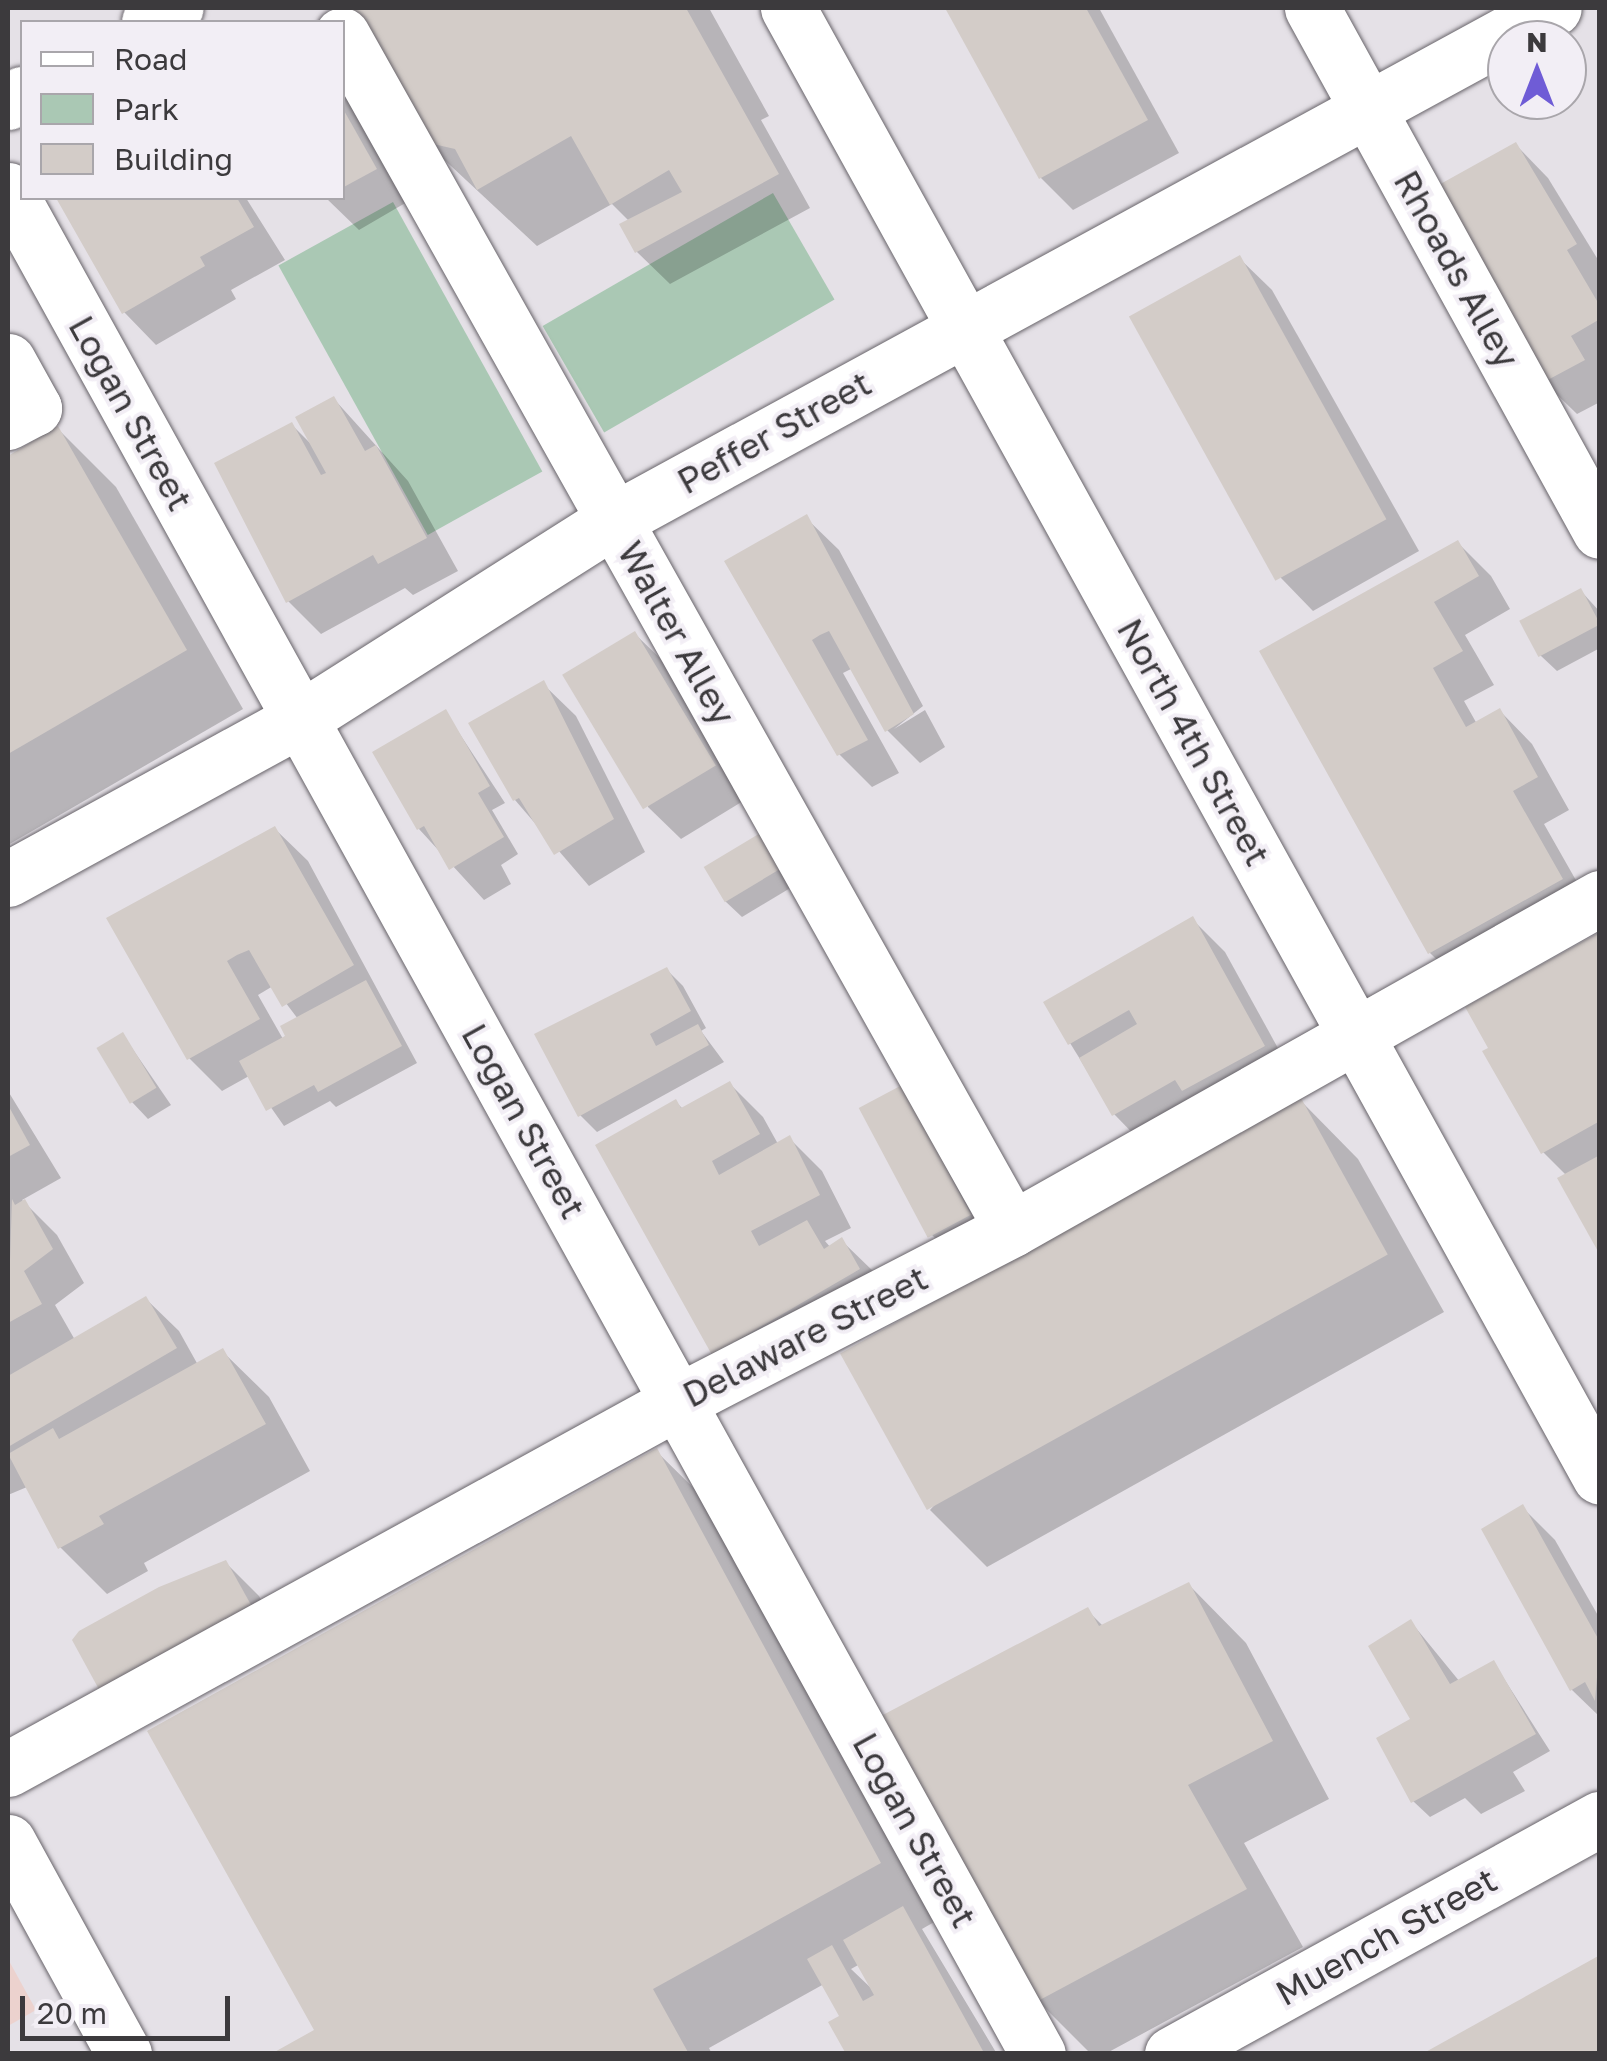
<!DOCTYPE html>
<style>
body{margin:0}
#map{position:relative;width:1607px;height:2061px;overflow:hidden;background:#e5e1e7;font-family:"Golos Text",sans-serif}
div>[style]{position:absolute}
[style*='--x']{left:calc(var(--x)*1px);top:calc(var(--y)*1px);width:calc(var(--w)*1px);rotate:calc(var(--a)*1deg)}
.commercial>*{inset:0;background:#ecd2ce}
.green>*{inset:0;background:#aac8b4;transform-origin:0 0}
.shadow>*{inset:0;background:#0003}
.building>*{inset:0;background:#d3ccc8;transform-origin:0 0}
.roads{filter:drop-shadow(0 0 2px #68646a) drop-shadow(0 0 2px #68646a)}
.minor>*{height:55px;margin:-27.5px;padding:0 27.5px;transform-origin:27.5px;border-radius:27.5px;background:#fff}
.major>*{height:55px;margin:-27.5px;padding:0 27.5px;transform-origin:27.5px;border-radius:27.5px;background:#fff}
span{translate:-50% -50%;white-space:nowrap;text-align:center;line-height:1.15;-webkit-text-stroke:8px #f2eef5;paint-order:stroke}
.street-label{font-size:35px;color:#3c3a3d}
.frame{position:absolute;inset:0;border:10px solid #3c3a3d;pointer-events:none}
.legend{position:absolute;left:20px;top:20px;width:325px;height:180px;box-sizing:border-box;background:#f2eef5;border:2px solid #a9a6ab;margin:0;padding:12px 18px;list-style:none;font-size:30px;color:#3c3a3d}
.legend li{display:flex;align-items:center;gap:20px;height:50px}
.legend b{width:50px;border:2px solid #a9a6ab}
.north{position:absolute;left:1487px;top:20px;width:100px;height:100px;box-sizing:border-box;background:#f2eef5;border:2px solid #a9a6ab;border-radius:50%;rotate:0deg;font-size:28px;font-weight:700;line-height:40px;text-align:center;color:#3c3a3d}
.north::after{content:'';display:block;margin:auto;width:35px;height:45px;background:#6f5cd6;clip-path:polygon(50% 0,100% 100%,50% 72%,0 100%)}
.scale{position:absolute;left:20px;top:1996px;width:210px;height:45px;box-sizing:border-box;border:5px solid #3c3a3d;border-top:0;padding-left:12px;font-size:30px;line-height:35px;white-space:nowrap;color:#3c3a3d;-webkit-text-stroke:8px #f2eef5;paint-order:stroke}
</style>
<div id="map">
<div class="commercial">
<i style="clip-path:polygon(8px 1959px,36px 2010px,8px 2026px)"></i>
</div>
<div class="green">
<i style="left:773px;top:193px;width:123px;height:266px;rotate:60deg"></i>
<i style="left:393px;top:202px;width:308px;height:131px;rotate:61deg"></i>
</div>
<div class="shadow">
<i style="clip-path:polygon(348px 8px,709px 8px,769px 116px,761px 120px,810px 208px,670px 284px,637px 252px,623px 225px,630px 222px,612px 204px,537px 246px,422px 139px)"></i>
<i style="clip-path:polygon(948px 8px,1099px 8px,1179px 153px,1073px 210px,1041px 178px)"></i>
<i style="clip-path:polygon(342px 85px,407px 202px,359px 230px,326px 198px,342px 198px)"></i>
<i style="clip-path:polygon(1516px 145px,1548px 178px,1600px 263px,1600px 402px,1577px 414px,1544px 382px)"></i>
<i style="clip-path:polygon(59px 198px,246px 198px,285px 260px,231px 290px,236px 299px,156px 345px,124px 312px)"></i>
<i style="clip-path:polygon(1239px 258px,1272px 290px,1419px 551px,1313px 611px,1281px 578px)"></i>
<i style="clip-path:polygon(334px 399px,408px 481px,458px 571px,413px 595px,405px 588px,321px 634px,288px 601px,292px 425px,311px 444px)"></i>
<i style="clip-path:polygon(58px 429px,116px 487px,243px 709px,8px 845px,8px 458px)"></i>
<i style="clip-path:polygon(806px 518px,839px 550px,923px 706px,894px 729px,925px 710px,945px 747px,920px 763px,887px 730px,853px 668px,843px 673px,899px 773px,872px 787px,839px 754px,728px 562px)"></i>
<i style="clip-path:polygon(1458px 543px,1491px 576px,1510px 609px,1465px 635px,1494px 685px,1464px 701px,1477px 724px,1500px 711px,1532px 744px,1569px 810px,1544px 824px,1594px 912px,1463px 985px,1430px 953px,1263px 652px)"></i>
<i style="clip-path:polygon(1581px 591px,1600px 612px,1600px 648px,1557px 671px,1540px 655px)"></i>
<i style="clip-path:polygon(635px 634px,668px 666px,748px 798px,681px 839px,648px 807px)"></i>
<i style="clip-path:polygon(543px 684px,576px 716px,645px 852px,589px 886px,515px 800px)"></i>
<i style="clip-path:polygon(446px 713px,505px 803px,492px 810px,518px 854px,501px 865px,511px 884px,484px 900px,419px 829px)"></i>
<i style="clip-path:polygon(evenodd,275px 829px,308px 861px,417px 1063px,336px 1107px,330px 1101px,284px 1126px,249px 1076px,222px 1091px,189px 1058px,275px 829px,273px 986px,298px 1019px,283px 1039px,258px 995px,273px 986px)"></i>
<i style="clip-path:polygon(762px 836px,797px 884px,742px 917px,725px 901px)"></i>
<i style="clip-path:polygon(1192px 919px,1225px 952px,1295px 1079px,1146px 1147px,1114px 1114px,1070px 1043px)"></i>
<i style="clip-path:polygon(1600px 935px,1600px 1251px,1567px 1176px,1543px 1152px)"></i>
<i style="clip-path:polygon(667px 970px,683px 986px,706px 1028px,701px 1031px,724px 1062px,597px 1132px,580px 1115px)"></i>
<i style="clip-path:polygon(123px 1035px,171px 1105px,148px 1119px,132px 1102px)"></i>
<i style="clip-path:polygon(730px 1084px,763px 1117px,778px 1144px,789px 1138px,822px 1171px,851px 1228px,825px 1241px,831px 1248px,842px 1241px,875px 1273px,746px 1386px,676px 1102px,683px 1109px)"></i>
<i style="clip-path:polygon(8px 1091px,61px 1178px,22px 1200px,57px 1235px,84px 1283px,55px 1305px,75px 1340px,146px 1299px,179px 1331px,198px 1365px,222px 1351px,269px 1397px,310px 1471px,144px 1563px,148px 1571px,107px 1594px,60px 1547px,27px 1487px,8px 1495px)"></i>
<i style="clip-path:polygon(1301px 1101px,1358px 1159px,1444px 1312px,987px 1567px,930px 1510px)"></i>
<i style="clip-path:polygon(864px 1111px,934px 1121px,1003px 1247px,965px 1267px,932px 1235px)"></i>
<i style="clip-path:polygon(evenodd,656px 1451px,714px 1508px,936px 1921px,922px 1929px,997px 2054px,849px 2054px,842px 2017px,824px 1984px,709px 2048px,712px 2054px,276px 2054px,317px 2031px,656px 1451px,860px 1964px,872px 1989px,851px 1969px,860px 1964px)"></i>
<i style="clip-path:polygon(1523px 1508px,1555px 1540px,1600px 1619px,1600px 1717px,1572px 1690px,1485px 1530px)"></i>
<i style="clip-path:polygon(226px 1563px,259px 1596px,286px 1646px,80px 1633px)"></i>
<i style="clip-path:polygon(1189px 1585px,1246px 1643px,1329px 1799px,1244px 1843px,1303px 1947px,1105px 2054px,1091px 2054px,1038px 2001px,1087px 1610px,1104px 1627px)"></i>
<i style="clip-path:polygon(1411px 1622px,1460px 1682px,1494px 1663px,1550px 1751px,1513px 1772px,1525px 1791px,1481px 1814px,1465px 1798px,1430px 1817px,1413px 1801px)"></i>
</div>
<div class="building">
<i style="clip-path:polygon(345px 8px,686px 8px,779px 174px,635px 253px,619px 224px,682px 192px,669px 170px,610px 205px,571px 136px,477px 190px,455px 149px,420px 141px)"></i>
<i style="clip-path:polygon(945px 8px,1086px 8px,1148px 120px,1039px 179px)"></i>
<i style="clip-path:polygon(342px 107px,377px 169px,342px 188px)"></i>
<i style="clip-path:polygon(1516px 142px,1577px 244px,1567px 250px,1600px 306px,1600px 319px,1571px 336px,1585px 360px,1542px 383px,1435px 187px)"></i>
<i style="clip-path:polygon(56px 198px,237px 198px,254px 227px,200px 257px,205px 266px,122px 314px)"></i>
<i style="left:1240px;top:255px;width:302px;height:127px;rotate:61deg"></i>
<i style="clip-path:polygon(334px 396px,365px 451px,376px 445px,427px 538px,378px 564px,373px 555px,286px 603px,214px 463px,292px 422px,321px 475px,326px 473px,295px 417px)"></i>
<i style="clip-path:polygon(58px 426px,187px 650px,8px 754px,8px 456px)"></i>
<i style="clip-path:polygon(807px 514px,914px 714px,885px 732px,829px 631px,820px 635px,812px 640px,868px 740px,837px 756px,724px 561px)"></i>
<i style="clip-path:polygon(1458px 540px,1479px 576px,1434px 602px,1463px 651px,1433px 668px,1466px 727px,1500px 708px,1538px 777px,1513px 791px,1563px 879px,1428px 954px,1259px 651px)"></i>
<i style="left:1581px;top:588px;width:41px;height:70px;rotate:62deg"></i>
<i style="left:635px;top:631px;width:157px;height:85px;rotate:59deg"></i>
<i style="clip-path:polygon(544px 680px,614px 819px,554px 855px,519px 798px,513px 801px,468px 723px)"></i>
<i style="clip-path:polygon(446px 709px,490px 786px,478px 793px,504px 837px,449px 870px,424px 826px,417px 830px,372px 752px)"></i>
<i style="clip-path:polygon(275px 826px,354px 965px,282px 1007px,249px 950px,237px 955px,227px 961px,260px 1019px,187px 1060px,106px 918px)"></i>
<i style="left:762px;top:832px;width:41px;height:68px;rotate:59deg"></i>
<i style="clip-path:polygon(1193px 916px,1265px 1046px,1182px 1091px,1175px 1080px,1112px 1116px,1079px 1058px,1137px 1024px,1129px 1010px,1068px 1045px,1043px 1002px)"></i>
<i style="clip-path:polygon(1600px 932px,1600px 1121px,1541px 1154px,1482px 1051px,1488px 1048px,1465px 1007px)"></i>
<i style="clip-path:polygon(667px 967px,691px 1011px,650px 1034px,656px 1046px,698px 1024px,709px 1045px,578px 1117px,534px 1034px)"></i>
<i style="clip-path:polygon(366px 980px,402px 1046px,318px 1092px,314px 1085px,266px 1111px,239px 1061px,285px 1036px,280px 1026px)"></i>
<i style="left:123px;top:1032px;width:65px;height:31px;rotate:59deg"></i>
<i style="clip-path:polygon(730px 1081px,760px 1134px,712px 1161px,719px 1175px,790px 1135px,820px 1195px,751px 1231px,759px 1246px,807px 1220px,824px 1249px,842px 1237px,860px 1269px,712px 1355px,595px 1145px,676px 1099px,681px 1108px)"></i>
<i style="left:902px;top:1085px;width:147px;height:49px;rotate:62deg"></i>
<i style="left:1301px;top:1098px;width:179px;height:527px;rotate:61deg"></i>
<i style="clip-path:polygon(8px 1105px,30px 1145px,8px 1157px)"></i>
<i style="clip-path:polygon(1600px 1155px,1600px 1255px,1557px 1178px)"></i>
<i style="clip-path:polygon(12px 1199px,15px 1205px,25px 1199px,53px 1249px,24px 1271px,42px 1304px,8px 1323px)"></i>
<i style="clip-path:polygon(146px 1296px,177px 1348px,8px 1447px,8px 1376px)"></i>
<i style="clip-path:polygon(223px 1348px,266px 1424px,99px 1516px,104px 1524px,58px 1549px,8px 1454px,53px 1428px,59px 1439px)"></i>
<i style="clip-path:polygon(657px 1448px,881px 1863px,653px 1989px,689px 2054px,271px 2054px,314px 2030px,147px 1731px)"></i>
<i style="clip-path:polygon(1523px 1504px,1600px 1642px,1595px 1701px,1585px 1682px,1570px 1691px,1481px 1529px)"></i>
<i style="clip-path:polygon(226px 1560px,255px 1612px,102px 1695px,72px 1640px,79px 1631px,159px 1587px)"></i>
<i style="clip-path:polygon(1189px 1582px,1273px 1741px,1188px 1785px,1247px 1889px,1036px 2002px,879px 1717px,1088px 1607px,1099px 1626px)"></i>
<i style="clip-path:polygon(1411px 1619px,1450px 1684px,1494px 1660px,1536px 1734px,1411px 1803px,1376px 1738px,1410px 1719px,1368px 1646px)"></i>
<i style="clip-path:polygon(903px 1906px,983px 2051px,846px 2054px,828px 2022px,839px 2016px,807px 1959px,832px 1945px,863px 2001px,874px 1995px,843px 1940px)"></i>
<i style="clip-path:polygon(1600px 1955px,1600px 2054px,1422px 2054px)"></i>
</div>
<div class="roads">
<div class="minor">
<i style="--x:788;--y:8;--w:1678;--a:61.07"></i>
<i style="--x:1312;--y:8;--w:597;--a:61.16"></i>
<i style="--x:149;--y:22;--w:30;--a:-28"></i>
<i style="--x:342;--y:35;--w:1369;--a:60.7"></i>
<i style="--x:8;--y:102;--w:16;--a:-30"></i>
<i style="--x:8;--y:190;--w:2130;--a:61.08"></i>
<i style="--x:8;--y:361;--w:54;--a:61"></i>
<i style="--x:34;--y:408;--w:30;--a:152"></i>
<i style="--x:8;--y:879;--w:333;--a:-28.7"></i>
<i style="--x:300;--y:719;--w:372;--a:-32.4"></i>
<i style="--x:614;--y:520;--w:1070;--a:-28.58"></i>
<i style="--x:8;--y:1769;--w:765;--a:-28.74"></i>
<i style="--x:679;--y:1401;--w:375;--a:-27.3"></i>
<i style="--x:1012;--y:1229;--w:675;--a:-29.38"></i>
<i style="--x:1172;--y:2054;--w:488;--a:-28.8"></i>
</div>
<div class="major">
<i style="--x:8;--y:1842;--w:242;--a:61.3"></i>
</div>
</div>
<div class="street-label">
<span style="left:1457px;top:269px;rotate:61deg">Rhoads Alley</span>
<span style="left:131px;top:413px;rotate:61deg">Logan Street</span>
<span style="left:774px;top:432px;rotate:-29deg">Peffer Street</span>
<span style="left:677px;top:633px;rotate:61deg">Walter Alley</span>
<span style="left:1194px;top:742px;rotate:61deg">North 4th Street</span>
<span style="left:524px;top:1121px;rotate:61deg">Logan Street</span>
<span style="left:805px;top:1336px;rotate:-27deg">Delaware Street</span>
<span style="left:915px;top:1830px;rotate:61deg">Logan Street</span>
<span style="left:1386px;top:1936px;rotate:-29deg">Muench Street</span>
</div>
<div class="frame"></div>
<ul class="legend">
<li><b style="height:12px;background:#fff"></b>Road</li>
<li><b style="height:28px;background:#aac8b4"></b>Park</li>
<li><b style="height:28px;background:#d3ccc8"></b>Building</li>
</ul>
<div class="north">N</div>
<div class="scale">20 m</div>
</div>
